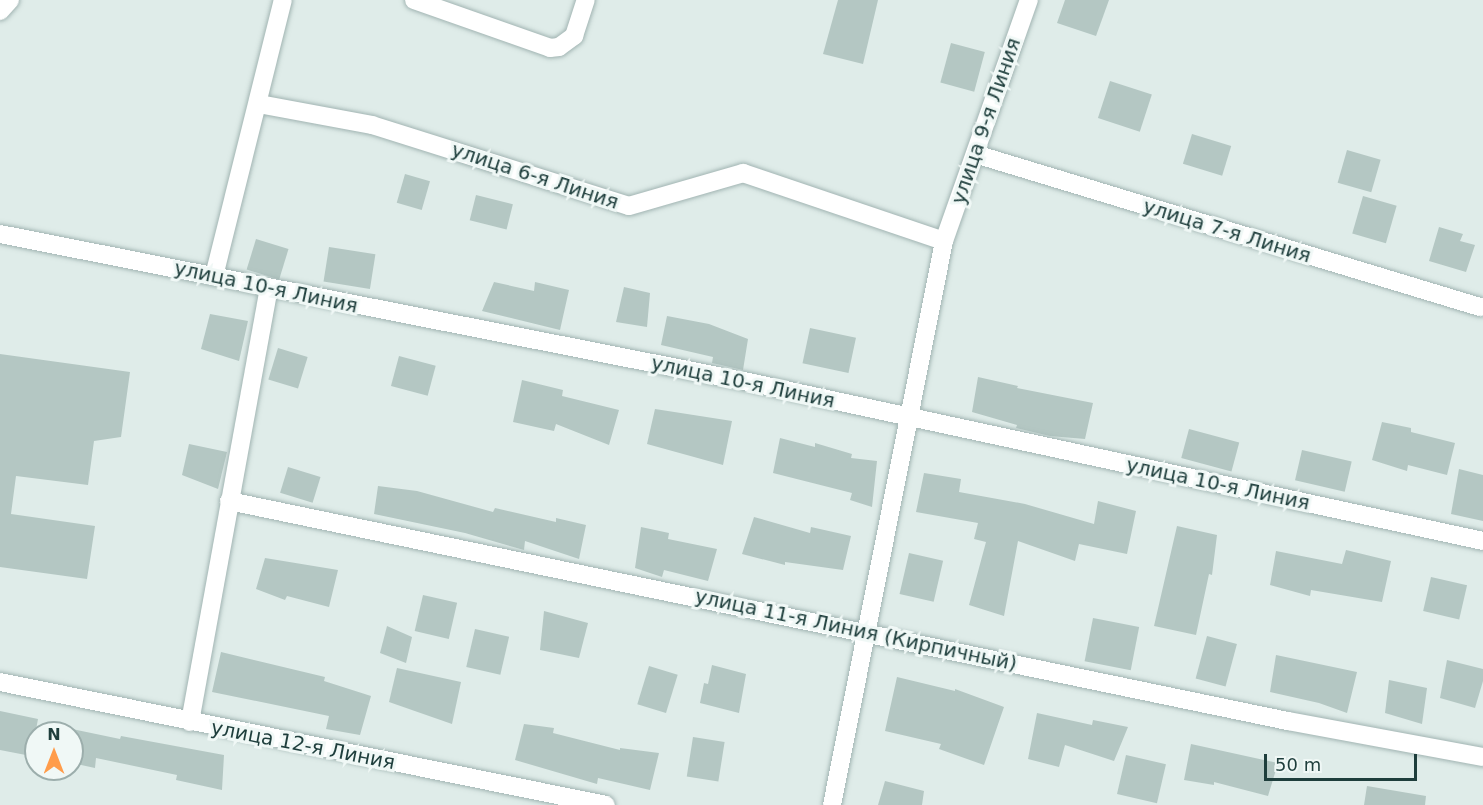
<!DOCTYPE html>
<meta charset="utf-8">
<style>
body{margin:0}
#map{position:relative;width:1483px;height:805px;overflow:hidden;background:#dfece9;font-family:"DejaVu Sans",sans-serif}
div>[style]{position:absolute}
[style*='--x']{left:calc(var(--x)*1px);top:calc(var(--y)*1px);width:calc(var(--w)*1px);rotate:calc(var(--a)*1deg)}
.building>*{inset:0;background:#b4c7c3;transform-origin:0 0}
.roads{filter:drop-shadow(0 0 2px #a1b4b2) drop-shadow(0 0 2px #a1b4b2)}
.minor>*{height:18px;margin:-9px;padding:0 9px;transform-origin:9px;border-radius:9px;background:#fff}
span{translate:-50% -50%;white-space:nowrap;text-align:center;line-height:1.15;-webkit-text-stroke:6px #f0f8f6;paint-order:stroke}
.street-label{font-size:20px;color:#1e3e3c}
.north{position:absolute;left:24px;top:721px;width:60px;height:60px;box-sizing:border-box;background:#f0f8f6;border:2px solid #9caeac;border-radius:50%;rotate:0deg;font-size:16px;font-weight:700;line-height:24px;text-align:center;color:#1e3e3c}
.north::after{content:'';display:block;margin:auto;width:21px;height:27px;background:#ff9c4a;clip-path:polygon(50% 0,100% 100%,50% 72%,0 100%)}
.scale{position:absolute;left:1264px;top:754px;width:153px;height:27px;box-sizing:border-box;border:3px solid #1e3e3c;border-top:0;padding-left:8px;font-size:18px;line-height:21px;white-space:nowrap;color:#1e3e3c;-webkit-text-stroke:4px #f0f8f6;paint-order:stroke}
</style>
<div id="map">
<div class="building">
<i style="clip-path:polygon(838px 0,878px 0,863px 64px,823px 54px)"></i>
<i style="clip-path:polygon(1065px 0,1109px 0,1096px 36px,1057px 23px)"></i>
<i style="left:951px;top:43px;width:35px;height:41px;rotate:15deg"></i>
<i style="left:1110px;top:81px;width:44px;height:39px;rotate:18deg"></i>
<i style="left:1192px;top:134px;width:41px;height:31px;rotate:17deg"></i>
<i style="left:1347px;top:150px;width:35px;height:34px;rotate:16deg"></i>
<i style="left:405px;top:174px;width:26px;height:30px;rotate:16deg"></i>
<i style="left:476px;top:195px;width:38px;height:26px;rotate:14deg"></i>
<i style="left:1363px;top:196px;width:35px;height:39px;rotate:16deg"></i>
<i style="clip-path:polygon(1439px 227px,1463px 234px,1460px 241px,1475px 245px,1466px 272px,1429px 261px)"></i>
<i style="left:256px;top:239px;width:34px;height:32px;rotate:17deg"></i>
<i style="left:329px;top:247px;width:47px;height:35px;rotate:9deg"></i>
<i style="clip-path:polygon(494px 282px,534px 291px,535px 282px,569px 290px,560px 330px,482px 311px)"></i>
<i style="clip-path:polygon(624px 287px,650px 293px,647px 327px,616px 322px)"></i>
<i style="clip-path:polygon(210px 314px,248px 321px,239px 361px,201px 349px)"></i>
<i style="clip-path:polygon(667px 316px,709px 324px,748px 339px,743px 370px,712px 363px,713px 357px,661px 345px)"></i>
<i style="left:810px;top:328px;width:47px;height:36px;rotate:12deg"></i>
<i style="left:278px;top:348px;width:31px;height:33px;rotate:17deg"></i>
<i style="clip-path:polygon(0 354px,130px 372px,121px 437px,94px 441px,88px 485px,16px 476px,11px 514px,95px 526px,87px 579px,0 567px)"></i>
<i style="left:399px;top:356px;width:38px;height:31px;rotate:15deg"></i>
<i style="clip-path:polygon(978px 377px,1018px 386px,1017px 388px,1093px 403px,1085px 439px,1050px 436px,1016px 428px,1017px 425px,972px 412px)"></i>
<i style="clip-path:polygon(522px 380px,563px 390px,562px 396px,619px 410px,609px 445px,556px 424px,554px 431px,513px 422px)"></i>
<i style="clip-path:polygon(655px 409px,732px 421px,723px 465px,647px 444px)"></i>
<i style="clip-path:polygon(1382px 422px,1411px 428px,1411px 432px,1455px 443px,1447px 475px,1408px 465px,1407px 471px,1372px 460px)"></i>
<i style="left:1189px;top:429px;width:52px;height:30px;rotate:15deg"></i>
<i style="clip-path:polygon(780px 438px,815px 447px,815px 443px,852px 454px,851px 458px,877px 461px,872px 507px,850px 500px,852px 493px,773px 473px)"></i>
<i style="clip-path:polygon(189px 444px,227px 452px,218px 489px,182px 475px)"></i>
<i style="left:1302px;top:450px;width:51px;height:31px;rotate:13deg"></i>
<i style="left:288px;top:467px;width:34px;height:27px;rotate:17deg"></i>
<i style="clip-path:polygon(1459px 469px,1483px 475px,1483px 521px,1451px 514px)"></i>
<i style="clip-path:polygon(924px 473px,961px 479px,959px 492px,1025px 504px,1094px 524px,1098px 501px,1136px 511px,1127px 554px,1079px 544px,1075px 561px,1018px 541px,1004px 616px,969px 605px,986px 542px,974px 539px,978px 523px,916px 512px)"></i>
<i style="clip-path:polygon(378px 486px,417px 491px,493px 512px,495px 508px,556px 522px,556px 518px,586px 525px,579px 559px,525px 541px,524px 550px,465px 533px,374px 514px)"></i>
<i style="clip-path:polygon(754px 517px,810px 533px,811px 527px,851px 536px,843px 570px,785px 562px,785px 565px,742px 554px)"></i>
<i style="clip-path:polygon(1177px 526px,1217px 535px,1212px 575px,1209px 574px,1196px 635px,1154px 626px)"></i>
<i style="clip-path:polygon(641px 527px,669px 533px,668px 539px,717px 549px,708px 581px,664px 570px,662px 577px,635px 568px)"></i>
<i style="clip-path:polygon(1346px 550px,1391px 561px,1382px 602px,1311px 590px,1310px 596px,1270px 585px,1276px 551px,1342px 564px)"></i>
<i style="left:909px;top:553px;width:35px;height:42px;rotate:13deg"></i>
<i style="clip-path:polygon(265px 558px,338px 570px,329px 607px,287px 596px,285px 600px,256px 589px)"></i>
<i style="left:1431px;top:577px;width:37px;height:35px;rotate:13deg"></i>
<i style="left:423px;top:595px;width:35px;height:37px;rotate:13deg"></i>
<i style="clip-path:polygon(544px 611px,588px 623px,579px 658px,540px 650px)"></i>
<i style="left:1093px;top:618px;width:47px;height:44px;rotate:11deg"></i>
<i style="clip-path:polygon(387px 626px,412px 637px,406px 663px,380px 653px)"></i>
<i style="left:475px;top:629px;width:35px;height:39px;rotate:13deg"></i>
<i style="left:1207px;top:636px;width:31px;height:44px;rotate:15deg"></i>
<i style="clip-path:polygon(221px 652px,325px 677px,324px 681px,371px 696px,360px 735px,326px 729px,329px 716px,212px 692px)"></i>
<i style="clip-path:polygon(1276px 655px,1357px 672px,1347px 713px,1319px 703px,1270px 692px)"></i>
<i style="clip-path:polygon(1447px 660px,1483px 669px,1483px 681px,1475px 708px,1440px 698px)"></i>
<i style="clip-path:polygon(712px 665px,746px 674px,739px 713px,700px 703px,704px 683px,708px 684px)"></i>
<i style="left:649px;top:666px;width:30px;height:40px;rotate:17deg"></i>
<i style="clip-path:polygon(397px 668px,461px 682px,452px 724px,389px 702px)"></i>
<i style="clip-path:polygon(897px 677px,955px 691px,955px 689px,1004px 707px,984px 765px,939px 749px,941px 744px,885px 731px)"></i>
<i style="clip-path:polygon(1389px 680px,1427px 688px,1422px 724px,1385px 713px)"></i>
<i style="clip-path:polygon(0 711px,38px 719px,31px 756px,0 750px)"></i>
<i style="clip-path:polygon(1037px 713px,1092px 725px,1093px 720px,1128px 727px,1114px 761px,1065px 745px,1059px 767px,1028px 759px)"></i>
<i style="clip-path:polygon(524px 724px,554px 728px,553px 733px,620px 750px,620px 748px,659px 753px,650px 790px,598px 778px,597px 784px,515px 760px)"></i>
<i style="clip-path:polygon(72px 729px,120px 739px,121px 736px,224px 755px,222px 790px,176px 780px,177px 775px,96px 758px,95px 768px,72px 763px)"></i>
<i style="left:693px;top:737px;width:32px;height:40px;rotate:9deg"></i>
<i style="clip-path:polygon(1191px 744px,1278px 763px,1268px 796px,1214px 782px,1214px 785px,1184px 780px)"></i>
<i style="left:1126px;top:755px;width:41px;height:40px;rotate:13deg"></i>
<i style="clip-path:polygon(885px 781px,924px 791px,922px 805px,878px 805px)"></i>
<i style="clip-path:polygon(1367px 786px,1426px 796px,1425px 805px,1364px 805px)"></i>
</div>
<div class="roads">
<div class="minor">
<i style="--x:414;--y:0;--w:144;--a:19.4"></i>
<i style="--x:550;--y:48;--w:9;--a:-6"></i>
<i style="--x:559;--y:47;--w:19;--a:-36"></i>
<i style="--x:574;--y:36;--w:38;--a:-72"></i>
<i style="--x:0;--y:11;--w:15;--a:-48"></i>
<i style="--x:259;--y:104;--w:115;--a:10.5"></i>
<i style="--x:372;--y:125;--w:269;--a:17.5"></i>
<i style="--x:629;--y:206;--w:119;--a:-16.1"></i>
<i style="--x:743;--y:173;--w:212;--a:18.7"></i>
<i style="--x:944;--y:241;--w:575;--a:101.23"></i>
<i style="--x:975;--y:154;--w:528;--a:16.86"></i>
<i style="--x:0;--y:234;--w:768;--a:11.19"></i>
<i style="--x:753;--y:383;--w:747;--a:12.21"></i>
<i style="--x:944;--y:241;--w:256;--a:-70.6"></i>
<i style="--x:214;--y:276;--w:284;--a:-76"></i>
<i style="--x:229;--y:501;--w:1082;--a:11.74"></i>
<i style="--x:1288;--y:721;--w:198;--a:10.5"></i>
<i style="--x:0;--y:682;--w:618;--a:11.47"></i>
<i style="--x:190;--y:722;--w:441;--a:-79.7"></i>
</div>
</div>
<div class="street-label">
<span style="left:986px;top:121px;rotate:-71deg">улица 9-я Линия</span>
<span style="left:535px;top:176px;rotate:18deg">улица 6-я Линия</span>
<span style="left:1227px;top:231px;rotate:17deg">улица 7-я Линия</span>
<span style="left:266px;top:287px;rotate:12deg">улица 10-я Линия</span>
<span style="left:743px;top:382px;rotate:12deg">улица 10-я Линия</span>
<span style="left:1218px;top:484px;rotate:12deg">улица 10-я Линия</span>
<span style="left:856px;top:630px;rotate:12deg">улица 11-я Линия (Кирпичный)</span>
<span style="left:303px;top:745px;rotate:11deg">улица 12-я Линия</span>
</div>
<div class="north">N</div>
<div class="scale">50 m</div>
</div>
